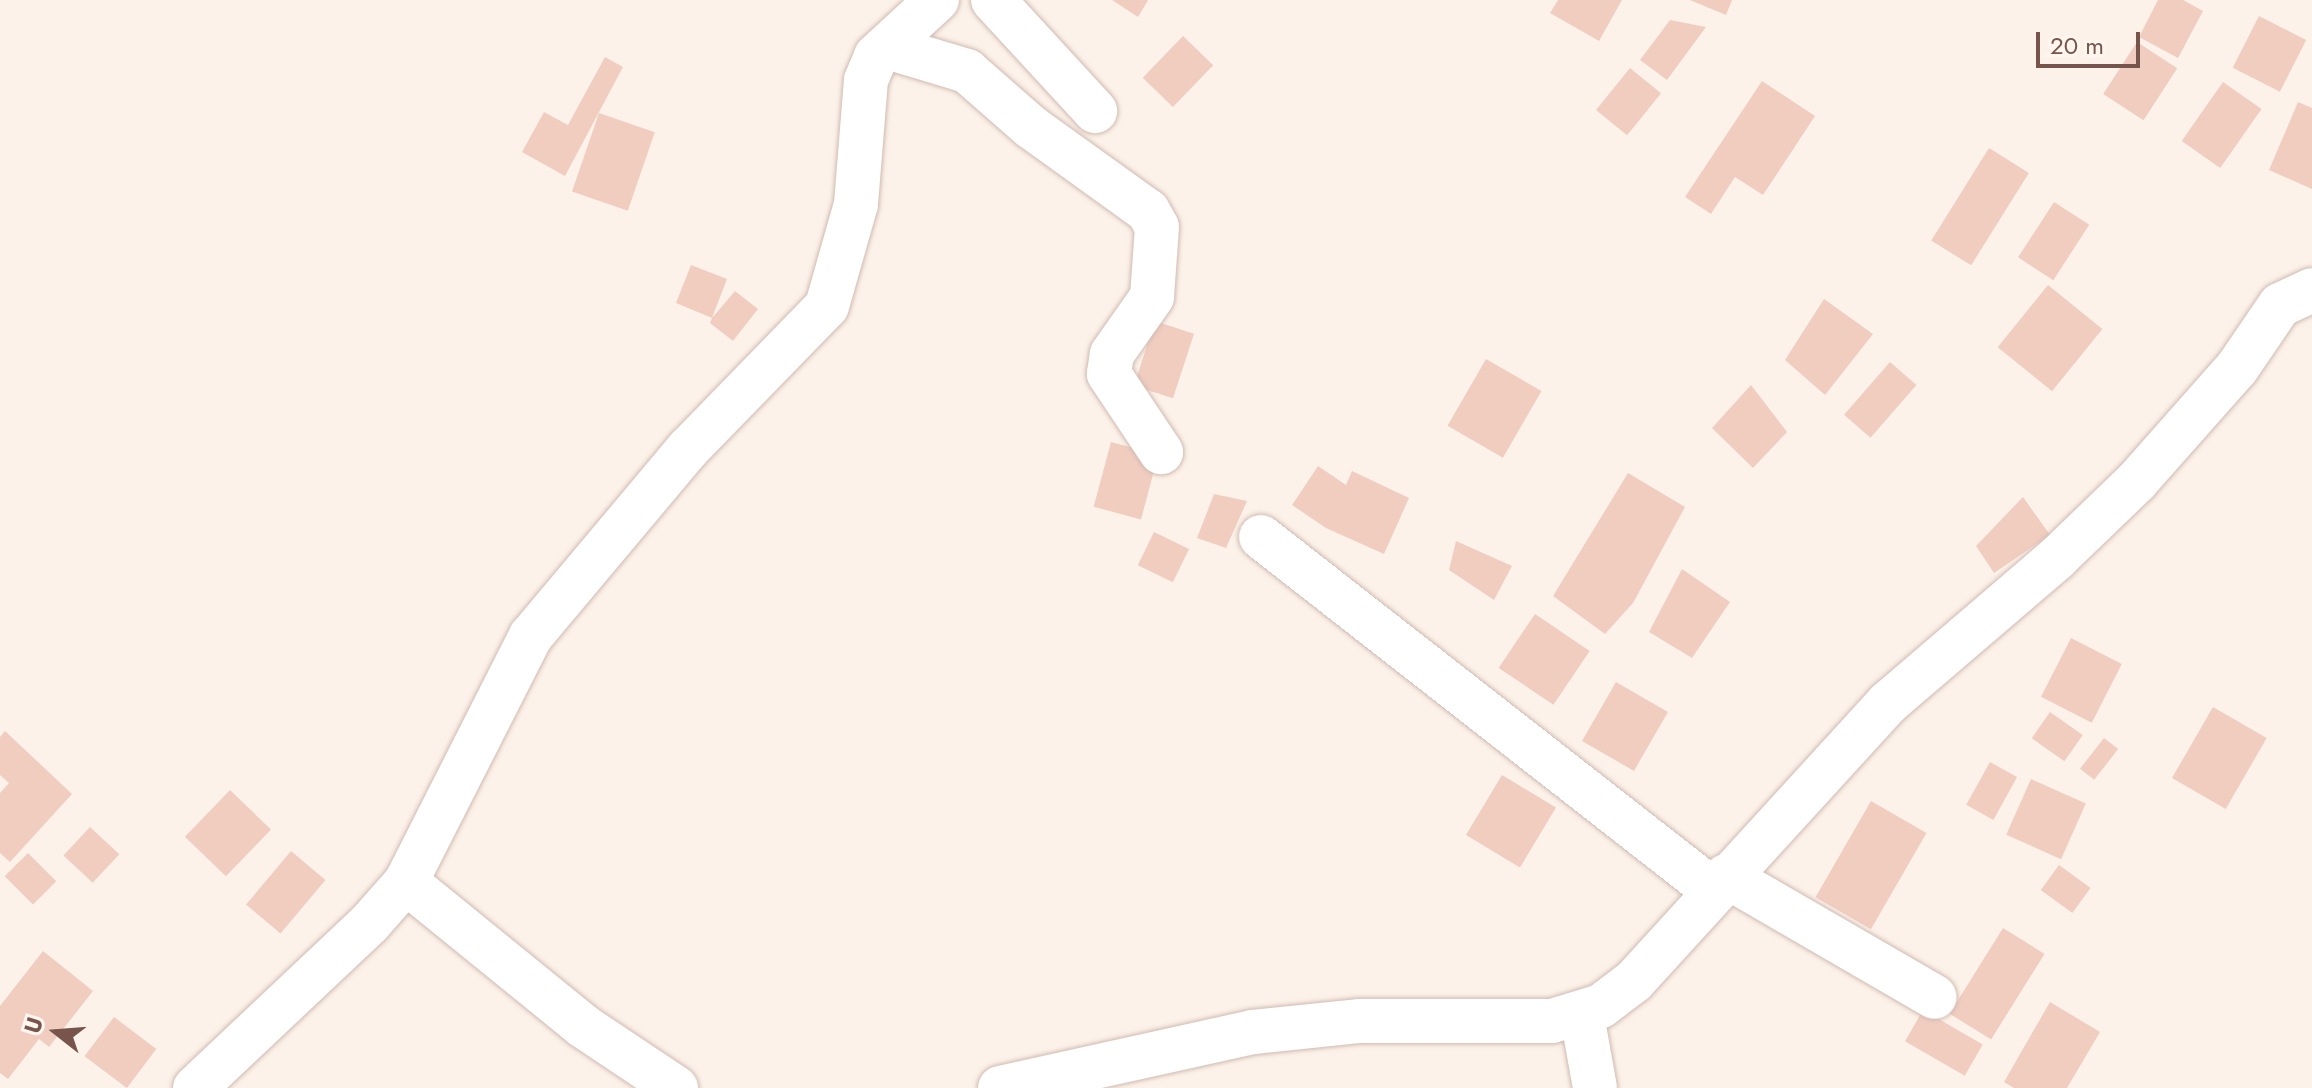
<!DOCTYPE html>
<style>
body{margin:0}
#map{position:relative;width:2312px;height:1088px;overflow:hidden;background:#fcf2e9;font-family:Jost,sans-serif}
div>[style]{position:absolute}
[style*='--x']{left:calc(var(--x)*1px);top:calc(var(--y)*1px);width:calc(var(--w)*1px);rotate:calc(var(--a)*1deg)}
.building>*{inset:0;background:#f1cdc0;transform-origin:0 0}
.roads{filter:drop-shadow(0 0 2px #d1bab1) drop-shadow(0 0 2px #d1bab1)}
.minor>*{height:44px;margin:-22px;padding:0 22px;transform-origin:22px;border-radius:22px;background:#fff}
span{translate:-50% -50%;white-space:nowrap;text-align:center;line-height:1.15;-webkit-text-stroke:7px #fff6ef;paint-order:stroke}
.north{position:absolute;left:16px;top:992px;width:80px;height:80px;-webkit-text-stroke:6px #fff6ef;paint-order:stroke;rotate:287deg;font-size:22px;font-weight:700;line-height:32px;text-align:center;color:#77554c}
.north::after{content:'';display:block;margin:auto;width:28px;height:36px;background:#77554c;clip-path:polygon(50% 0,100% 100%,50% 72%,0 100%)}
.scale{position:absolute;left:2036px;top:32px;width:104px;height:36px;box-sizing:border-box;border:4px solid #77554c;border-top:0;padding-left:10px;font-size:24px;line-height:28px;white-space:nowrap;color:#77554c;-webkit-text-stroke:6px #fff6ef;paint-order:stroke}
</style>
<div id="map">
<div class="building">
<i style="clip-path:polygon(1112px 0,1148px 0,1138px 17px)"></i>
<i style="clip-path:polygon(1558px 0,1622px 0,1599px 41px,1550px 13px)"></i>
<i style="clip-path:polygon(1690px 0,1732px 0,1726px 15px)"></i>
<i style="clip-path:polygon(2158px 0,2183px 0,2203px 11px,2178px 58px,2139px 37px)"></i>
<i style="left:2259px;top:16px;width:53px;height:58px;rotate:27deg"></i>
<i style="clip-path:polygon(1670px 20px,1706px 27px,1667px 80px,1640px 60px)"></i>
<i style="left:1183px;top:36px;width:42px;height:58px;rotate:44deg"></i>
<i style="left:2137px;top:42px;width:48px;height:62px;rotate:33deg"></i>
<i style="clip-path:polygon(605px 57px,623px 67px,565px 176px,522px 152px,544px 112px,568px 125px)"></i>
<i style="left:1630px;top:68px;width:40px;height:54px;rotate:39deg"></i>
<i style="clip-path:polygon(1762px 81px,1815px 116px,1763px 195px,1735px 177px,1711px 214px,1685px 197px)"></i>
<i style="left:2223px;top:82px;width:47px;height:72px;rotate:35deg"></i>
<i style="clip-path:polygon(2298px 102px,2312px 108px,2312px 189px,2269px 170px)"></i>
<i style="left:599px;top:113px;width:59px;height:83px;rotate:19deg"></i>
<i style="left:1989px;top:148px;width:47px;height:109px;rotate:32deg"></i>
<i style="left:2054px;top:202px;width:42px;height:66px;rotate:33deg"></i>
<i style="clip-path:polygon(691px 265px,727px 279px,712px 318px,735px 291px,758px 309px,733px 341px,710px 323px,712px 318px,676px 303px)"></i>
<i style="left:2048px;top:285px;width:70px;height:80px;rotate:39deg"></i>
<i style="clip-path:polygon(1824px 299px,1873px 334px,1825px 395px,1785px 360px)"></i>
<i style="left:1155px;top:321px;width:41px;height:68px;rotate:18deg"></i>
<i style="left:1486px;top:359px;width:64px;height:77px;rotate:30deg"></i>
<i style="left:1890px;top:362px;width:35px;height:70px;rotate:41deg"></i>
<i style="clip-path:polygon(1751px 385px,1787px 432px,1753px 468px,1712px 428px)"></i>
<i style="left:1111px;top:442px;width:49px;height:67px;rotate:15deg"></i>
<i style="clip-path:polygon(1318px 466px,1346px 485px,1352px 471px,1409px 498px,1384px 554px,1326px 528px,1292px 505px)"></i>
<i style="clip-path:polygon(1628px 473px,1685px 507px,1633px 603px,1605px 634px,1553px 596px)"></i>
<i style="clip-path:polygon(1214px 494px,1247px 501px,1226px 548px,1197px 538px)"></i>
<i style="clip-path:polygon(2023px 497px,2050px 535px,1994px 573px,1976px 546px)"></i>
<i style="left:1154px;top:532px;width:39px;height:37px;rotate:26deg"></i>
<i style="clip-path:polygon(1456px 541px,1512px 566px,1494px 600px,1449px 570px)"></i>
<i style="clip-path:polygon(1682px 569px,1730px 602px,1692px 658px,1649px 632px)"></i>
<i style="left:1535px;top:614px;width:66px;height:65px;rotate:34deg"></i>
<i style="left:2071px;top:638px;width:57px;height:66px;rotate:27deg"></i>
<i style="left:1616px;top:682px;width:60px;height:68px;rotate:30deg"></i>
<i style="left:2213px;top:707px;width:62px;height:82px;rotate:30deg"></i>
<i style="left:2050px;top:712px;width:40px;height:32px;rotate:35deg"></i>
<i style="clip-path:polygon(5px 731px,72px 794px,10px 862px,0 853px,0 793px,9px 783px,0 775px,0 737px)"></i>
<i style="left:2104px;top:738px;width:18px;height:39px;rotate:38deg"></i>
<i style="left:1990px;top:762px;width:31px;height:49px;rotate:29deg"></i>
<i style="left:1502px;top:775px;width:63px;height:70px;rotate:31deg"></i>
<i style="left:2031px;top:779px;width:60px;height:61px;rotate:24deg"></i>
<i style="left:230px;top:790px;width:57px;height:65px;rotate:44deg"></i>
<i style="left:1871px;top:801px;width:64px;height:111px;rotate:30deg"></i>
<i style="left:90px;top:827px;width:40px;height:39px;rotate:43deg"></i>
<i style="left:291px;top:851px;width:45px;height:70px;rotate:40deg"></i>
<i style="left:28px;top:853px;width:40px;height:33px;rotate:45deg"></i>
<i style="left:2059px;top:865px;width:39px;height:31px;rotate:36deg"></i>
<i style="left:2003px;top:928px;width:49px;height:101px;rotate:32deg"></i>
<i style="clip-path:polygon(43px 951px,93px 991px,49px 1047px,39px 1039px,8px 1079px,0 1073px,0 1006px)"></i>
<i style="clip-path:polygon(2050px 1002px,2100px 1032px,2067px 1088px,2014px 1088px,2004px 1082px)"></i>
<i style="left:1923px;top:1010px;width:69px;height:36px;rotate:30deg"></i>
<i style="left:114px;top:1017px;width:53px;height:49px;rotate:37deg"></i>
</div>
<div class="roads">
<div class="minor">
<i style="--x:993;--y:0;--w:151;--a:47.4"></i>
<i style="--x:887;--y:47;--w:84;--a:16.7"></i>
<i style="--x:967;--y:71;--w:85;--a:41.2"></i>
<i style="--x:1031;--y:127;--w:144;--a:35.7"></i>
<i style="--x:1148;--y:211;--w:18;--a:61"></i>
<i style="--x:1157;--y:227;--w:70;--a:94.1"></i>
<i style="--x:1152;--y:297;--w:70;--a:125.1"></i>
<i style="--x:1112;--y:354;--w:20;--a:99"></i>
<i style="--x:1109;--y:374;--w:94;--a:56.3"></i>
<i style="--x:1261;--y:537;--w:574;--a:37.99"></i>
<i style="--x:1726;--y:876;--w:241;--a:30.1"></i>
<i style="--x:406;--y:882;--w:228;--a:39.1"></i>
<i style="--x:583;--y:1026;--w:112;--a:33.7"></i>
<i style="--x:1582;--y:1015;--w:74;--a:79.9"></i>
<i style="--x:195;--y:1088;--w:239;--a:-43.3"></i>
<i style="--x:369;--y:924;--w:56;--a:-48.6"></i>
<i style="--x:406;--y:882;--w:276;--a:-63.1"></i>
<i style="--x:531;--y:636;--w:244;--a:-50"></i>
<i style="--x:688;--y:449;--w:199;--a:-45.8"></i>
<i style="--x:827;--y:306;--w:106;--a:-74.1"></i>
<i style="--x:856;--y:204;--w:124;--a:-85.4"></i>
<i style="--x:866;--y:80;--w:26;--a:-67"></i>
<i style="--x:876;--y:56;--w:83;--a:-42.6"></i>
<i style="--x:1000;--y:1088;--w:259;--a:-12.5"></i>
<i style="--x:1253;--y:1032;--w:108;--a:-5.9"></i>
<i style="--x:1360;--y:1021;--w:192;--a:0"></i>
<i style="--x:1552;--y:1021;--w:51;--a:-17"></i>
<i style="--x:1601;--y:1006;--w:41;--a:-37.1"></i>
<i style="--x:1634;--y:981;--w:377;--a:-47.6"></i>
<i style="--x:1888;--y:703;--w:223;--a:-40.6"></i>
<i style="--x:2057;--y:558;--w:110;--a:-43.9"></i>
<i style="--x:2136;--y:482;--w:152;--a:-48.5"></i>
<i style="--x:2237;--y:368;--w:76;--a:-55.7"></i>
<i style="--x:2280;--y:305;--w:35;--a:-25"></i>
</div>
</div>
<div class="north">U</div>
<div class="scale">20 m</div>
</div>
